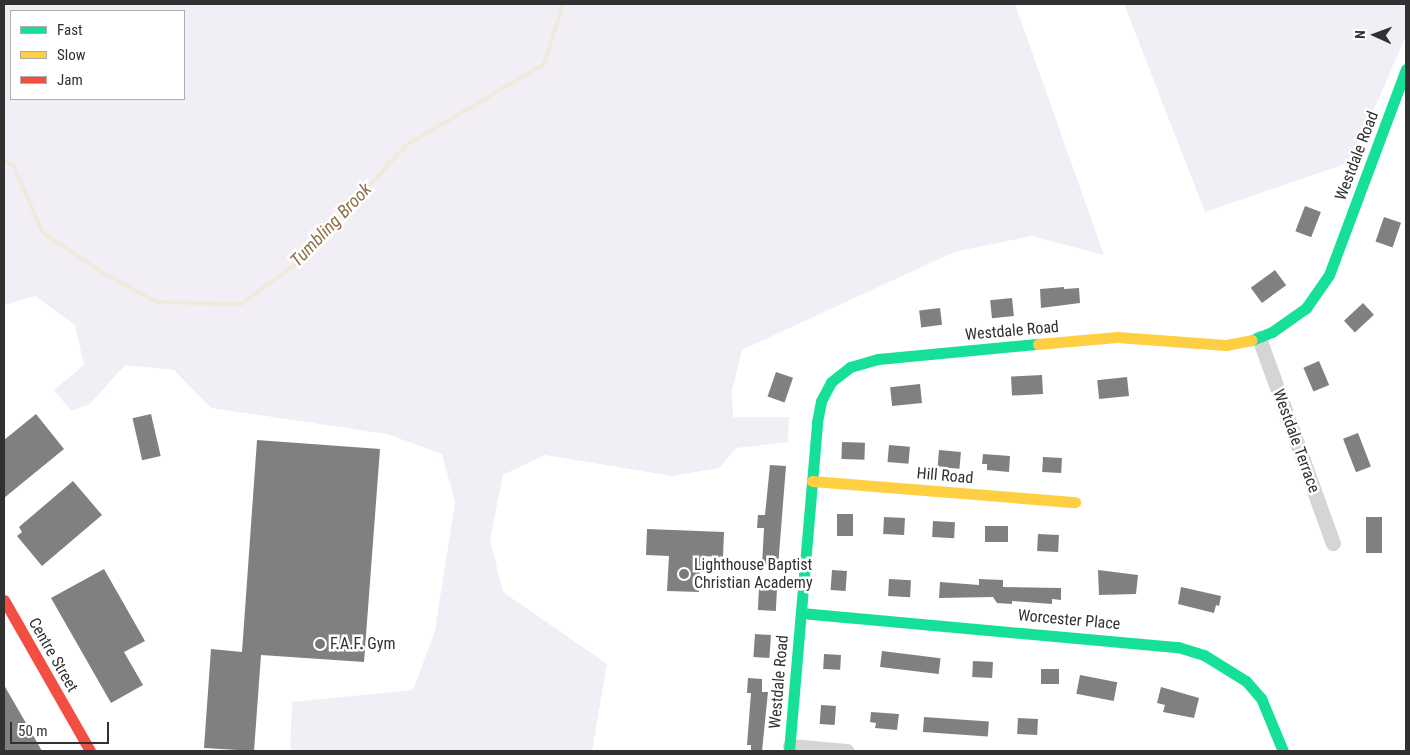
<!DOCTYPE html>
<style>
body{margin:0}
#map{position:relative;width:1410px;height:755px;overflow:hidden;background:#fff;font-family:"Roboto Condensed",sans-serif}
div>[style]{position:absolute}
[style*='--x']{left:calc(var(--x)*1px);top:calc(var(--y)*1px);width:calc(var(--w)*1px);rotate:calc(var(--a)*1deg)}
.green>*{inset:0;background:#f2eef5}
.stream>*{height:4px;margin:-2px;padding:0 2px;transform-origin:2px;border-radius:2px;background:#f0e9dd}
.building>*{inset:0;background:#808080;transform-origin:0 0}
.street>*{height:15px;margin:-7.5px;padding:0 7.5px;transform-origin:7.5px;border-radius:7.5px;background:#d5d5d5}
.fast>*{height:11px;margin:-5.5px;padding:0 5.5px;transform-origin:5.5px;border-radius:5.5px;background:#16e098}
.slow>*{height:11px;margin:-5.5px;padding:0 5.5px;transform-origin:5.5px;border-radius:5.5px;background:#ffcf43}
.jam>*{height:11px;margin:-5.5px;padding:0 5.5px;transform-origin:5.5px;border-radius:5.5px;background:#f24e42}
.dots>*{width:14px;height:14px;translate:-50% -50%;box-sizing:border-box;border:2px solid #fff;border-radius:50%}
span{translate:-50% -50%;white-space:nowrap;text-align:center;line-height:1.15;-webkit-text-stroke:5px #fff;paint-order:stroke}
.street-label{font-size:16px;color:#313131}
.poi-label{font-size:16px;color:#313131}
.left{translate:0 -50%;text-align:left}
.water-label{font-size:18px;color:#8e7144;font-style:italic}
.frame{position:absolute;inset:0;border:5px solid #313131;pointer-events:none}
.legend{position:absolute;left:10px;top:10px;width:175px;height:90px;box-sizing:border-box;background:#fff;border:1px solid #adadad;margin:0;padding:6px 9px;list-style:none;font-size:15px;color:#313131}
.legend li{display:flex;align-items:center;gap:10px;height:25px}
.legend b{width:25px;border:1px solid #adadad}
.north{position:absolute;left:1350px;top:10px;width:50px;height:50px;-webkit-text-stroke:4px #fff;paint-order:stroke;rotate:272deg;font-size:14px;font-weight:700;line-height:20px;text-align:center;color:#313131}
.north::after{content:'';display:block;margin:auto;width:18px;height:22px;background:#313131;clip-path:polygon(50% 0,100% 100%,50% 72%,0 100%)}
.scale{position:absolute;left:10px;top:722px;width:99px;height:22px;box-sizing:border-box;border:2px solid #313131;border-top:0;padding-left:6px;font-size:15px;line-height:18px;white-space:nowrap;color:#313131;-webkit-text-stroke:4px #fff;paint-order:stroke}
</style>
<div id="map">
<div class="green">
<i style="clip-path:polygon(evenodd,4px 4px,1015px 4px,1104px 255px,1032px 236px,954px 252px,742px 350px,732px 391px,733px 417px,789px 417px,788px 442px,736px 448px,719px 468px,672px 476px,545px 455px,503px 475px,490px 539px,503px 592px,607px 664px,592px 751px,290px 751px,292px 702px,413px 690px,435px 631px,455px 502px,442px 454px,387px 434px,211px 408px,174px 370px,125px 365px,90px 404px,71px 411px,54px 390px,84px 365px,75px 325px,35px 296px,4px 305px,4px 4px,184px 11px,184px 99px,11px 99px,11px 11px,184px 11px)"></i>
<i style="clip-path:polygon(1124px 4px,1406px 4px,1406px 36px,1351px 162px,1205px 212px)"></i>
</div>
<div class="stream">
<i style="--x:4;--y:161;--w:10;--a:24"></i>
<i style="--x:13;--y:165;--w:74;--a:66.2"></i>
<i style="--x:43;--y:233;--w:74;--a:33.5"></i>
<i style="--x:105;--y:274;--w:59;--a:28.3"></i>
<i style="--x:157;--y:302;--w:84;--a:1.4"></i>
<i style="--x:241;--y:304;--w:77;--a:-36"></i>
<i style="--x:303;--y:259;--w:152;--a:-47.9"></i>
<i style="--x:405;--y:146;--w:161;--a:-30.5"></i>
<i style="--x:544;--y:64;--w:63;--a:-72.4"></i>
</div>
<div class="building">
<i style="left:1305px;top:206px;width:17px;height:27px;rotate:21deg"></i>
<i style="left:1384px;top:217px;width:18px;height:26px;rotate:19deg"></i>
<i style="left:1275px;top:270px;width:19px;height:30px;rotate:54deg"></i>
<i style="clip-path:polygon(1064px 287px,1064px 289px,1079px 288px,1080px 303px,1041px 308px,1040px 289px)"></i>
<i style="left:1012px;top:298px;width:18px;height:22px;rotate:84deg"></i>
<i style="left:1363px;top:303px;width:16px;height:26px;rotate:47deg"></i>
<i style="left:940px;top:308px;width:17px;height:21px;rotate:83deg"></i>
<i style="left:1319px;top:361px;width:26px;height:17px;rotate:67deg"></i>
<i style="left:776px;top:372px;width:18px;height:26px;rotate:19deg"></i>
<i style="left:1042px;top:375px;width:19px;height:31px;rotate:87deg"></i>
<i style="left:1127px;top:377px;width:19px;height:30px;rotate:84deg"></i>
<i style="left:920px;top:384px;width:19px;height:30px;rotate:84deg"></i>
<i style="clip-path:polygon(36px 414px,64px 449px,4px 498px,4px 440px)"></i>
<i style="left:151px;top:414px;width:43px;height:19px;rotate:77deg"></i>
<i style="left:1358px;top:433px;width:36px;height:16px;rotate:69deg"></i>
<i style="clip-path:polygon(257px 440px,380px 449px,364px 662px,261px 655px,254px 751px,204px 748px,211px 649px,242px 652px)"></i>
<i style="left:842px;top:442px;width:23px;height:17px;rotate:2deg"></i>
<i style="left:889px;top:445px;width:21px;height:17px;rotate:5deg"></i>
<i style="left:939px;top:450px;width:22px;height:17px;rotate:5deg"></i>
<i style="clip-path:polygon(983px 454px,1010px 456px,1009px 472px,987px 470px,987px 464px,982px 464px)"></i>
<i style="left:1043px;top:457px;width:19px;height:15px;rotate:3deg"></i>
<i style="clip-path:polygon(770px 465px,786px 466px,778px 567px,762px 565px,764px 528px,757px 528px,758px 515px,765px 515px)"></i>
<i style="clip-path:polygon(73px 481px,102px 515px,42px 566px,17px 536px,22px 532px,19px 527px)"></i>
<i style="left:837px;top:514px;width:16px;height:22px"></i>
<i style="left:884px;top:517px;width:21px;height:17px;rotate:3deg"></i>
<i style="left:1366px;top:517px;width:16px;height:36px"></i>
<i style="left:933px;top:521px;width:22px;height:16px;rotate:3deg"></i>
<i style="left:985px;top:526px;width:23px;height:16px"></i>
<i style="clip-path:polygon(647px 529px,724px 532px,723px 557px,701px 556px,699px 592px,667px 591px,669px 556px,646px 555px)"></i>
<i style="left:1038px;top:534px;width:21px;height:17px;rotate:3deg"></i>
<i style="clip-path:polygon(104px 569px,145px 641px,124px 652px,143px 685px,111px 703px,51px 598px)"></i>
<i style="left:832px;top:570px;width:15px;height:20px;rotate:4deg"></i>
<i style="clip-path:polygon(1098px 570px,1138px 575px,1136px 594px,1099px 595px)"></i>
<i style="left:889px;top:579px;width:22px;height:17px;rotate:3deg"></i>
<i style="clip-path:polygon(979px 579px,1003px 580px,1003px 587px,1061px 588px,1061px 600px,1052px 599px,1052px 604px,1012px 601px,1012px 604px,997px 603px,993px 597px,939px 598px,940px 582px,979px 585px)"></i>
<i style="clip-path:polygon(1181px 587px,1221px 596px,1219px 606px,1216px 605px,1214px 613px,1178px 604px)"></i>
<i style="left:759px;top:588px;width:18px;height:22px;rotate:3deg"></i>
<i style="left:755px;top:634px;width:16px;height:23px;rotate:4deg"></i>
<i style="left:882px;top:651px;width:59px;height:16px;rotate:7deg"></i>
<i style="left:824px;top:654px;width:17px;height:15px;rotate:3deg"></i>
<i style="left:973px;top:661px;width:20px;height:16px;rotate:3deg"></i>
<i style="left:1041px;top:669px;width:18px;height:15px"></i>
<i style="left:1080px;top:675px;width:38px;height:19px;rotate:11deg"></i>
<i style="clip-path:polygon(748px 678px,762px 679px,762px 692px,768px 692px,762px 751px,751px 751px,751px 745px,747px 745px,751px 693px,747px 693px)"></i>
<i style="clip-path:polygon(4px 685px,42px 751px,4px 751px)"></i>
<i style="clip-path:polygon(1161px 687px,1199px 698px,1194px 718px,1163px 712px,1165px 705px,1157px 703px)"></i>
<i style="left:821px;top:705px;width:15px;height:19px;rotate:4deg"></i>
<i style="clip-path:polygon(871px 712px,899px 714px,897px 730px,875px 728px,876px 723px,870px 722px)"></i>
<i style="left:924px;top:717px;width:65px;height:15px;rotate:4deg"></i>
<i style="left:1018px;top:718px;width:20px;height:16px;rotate:3deg"></i>
</div>
<div class="street">
<i style="--x:1259;--y:338;--w:218;--a:70.2"></i>
<i style="--x:790;--y:746;--w:57;--a:5"></i>
</div>
<div class="fast">
<i style="--x:1252;--y:340;--w:22;--a:-22"></i>
<i style="--x:1272;--y:332;--w:42;--a:-35.2"></i>
<i style="--x:1306;--y:308;--w:40;--a:-55.1"></i>
<i style="--x:1329;--y:275;--w:220;--a:-69.5"></i>
<i style="--x:801;--y:613;--w:379;--a:5.2"></i>
<i style="--x:1178;--y:647;--w:27;--a:17"></i>
<i style="--x:1204;--y:655;--w:49;--a:31.8"></i>
<i style="--x:1246;--y:681;--w:23;--a:49"></i>
<i style="--x:1261;--y:698;--w:57;--a:67.5"></i>
<i style="--x:789;--y:751;--w:330;--a:-85.1"></i>
<i style="--x:817;--y:422;--w:21;--a:-79"></i>
<i style="--x:821;--y:401;--w:21;--a:-62"></i>
<i style="--x:831;--y:382;--w:24;--a:-38"></i>
<i style="--x:850;--y:367;--w:29;--a:-16"></i>
<i style="--x:878;--y:359;--w:161;--a:-5.4"></i>
</div>
<div class="slow">
<i style="--x:1038;--y:344;--w:79;--a:-5.1"></i>
<i style="--x:1117;--y:337;--w:109;--a:4.2"></i>
<i style="--x:1226;--y:345;--w:26;--a:-11"></i>
<i style="--x:812;--y:481;--w:264;--a:4.6"></i>
</div>
<div class="jam">
<i style="--x:4;--y:600;--w:174;--a:60.3"></i>
</div>
<div class="dots">
<i style="left:684px;top:574px;background:#797979"></i>
<i style="left:320px;top:644px;background:#797979"></i>
</div>
<div class="street-label">
<span style="left:1357px;top:156px;rotate:-69deg">Westdale Road</span>
<span style="left:1012px;top:331px;rotate:-5deg">Westdale Road</span>
<span style="left:1296px;top:441px;rotate:70deg">Westdale Terrace</span>
<span style="left:945px;top:476px;rotate:5deg">Hill Road</span>
<span style="left:1069px;top:620px;rotate:5deg">Worcester Place</span>
<span style="left:53px;top:655px;rotate:60deg">Centre Street</span>
<span style="left:779px;top:682px;rotate:-85deg">Westdale Road</span>
</div>
<div class="poi-label">
<span class="left" style="left:694px;top:574px">Lighthouse Baptist<br>Christian Academy</span>
<span class="left" style="left:330px;top:644px">F.A.F. Gym</span>
</div>
<div class="water-label">
<span style="left:331px;top:225px;rotate:-46deg">Tumbling Brook</span>
</div>
<div class="frame"></div>
<ul class="legend">
<li><b style="height:6px;background:#16e098"></b>Fast</li>
<li><b style="height:6px;background:#ffcf43"></b>Slow</li>
<li><b style="height:6px;background:#f24e42"></b>Jam</li>
</ul>
<div class="north">N</div>
<div class="scale">50 m</div>
</div>
